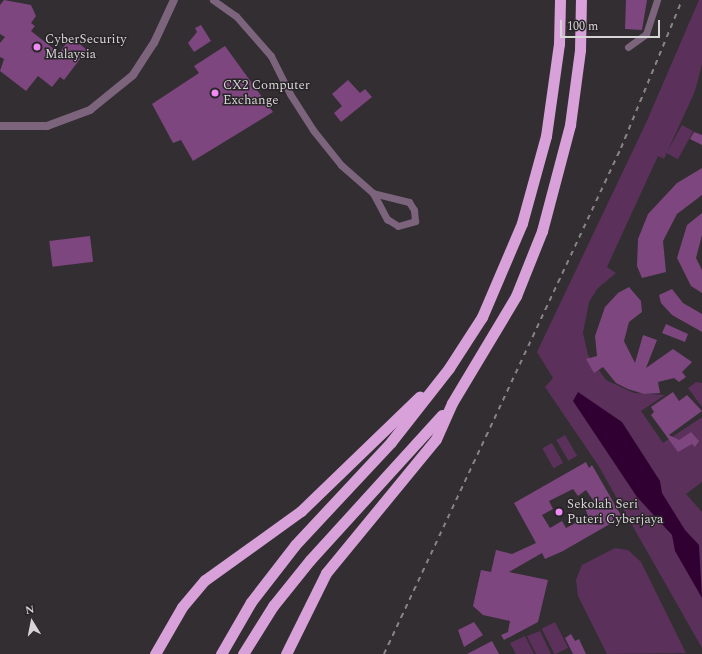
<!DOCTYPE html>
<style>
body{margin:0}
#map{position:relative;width:702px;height:654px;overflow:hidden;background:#322e32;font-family:Spectral,serif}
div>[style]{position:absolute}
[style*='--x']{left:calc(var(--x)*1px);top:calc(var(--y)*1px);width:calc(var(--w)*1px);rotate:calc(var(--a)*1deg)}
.green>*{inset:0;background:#5b315c;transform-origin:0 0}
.water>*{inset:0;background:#300033}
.building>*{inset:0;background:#7d467e;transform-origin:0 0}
.minor>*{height:7px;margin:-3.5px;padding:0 3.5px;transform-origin:3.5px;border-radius:3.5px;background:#7d647d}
.tertiary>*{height:8px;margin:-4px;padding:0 4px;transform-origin:4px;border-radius:4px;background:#7d647d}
.trunk>*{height:11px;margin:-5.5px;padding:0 5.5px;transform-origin:5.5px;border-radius:5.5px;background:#d9a1da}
.rail>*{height:2px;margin-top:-1px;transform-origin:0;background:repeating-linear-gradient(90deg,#878386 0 5px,transparent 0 10px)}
.dots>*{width:11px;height:11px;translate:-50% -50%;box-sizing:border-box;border:2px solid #282428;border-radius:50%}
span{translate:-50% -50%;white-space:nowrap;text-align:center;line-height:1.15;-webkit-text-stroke:3px #282428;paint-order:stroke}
.poi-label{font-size:13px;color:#d8d5d7}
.left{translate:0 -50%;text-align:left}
.north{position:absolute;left:12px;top:602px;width:40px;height:40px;-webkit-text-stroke:3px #282428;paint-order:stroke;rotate:350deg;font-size:11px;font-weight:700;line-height:16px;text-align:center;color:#d8d5d7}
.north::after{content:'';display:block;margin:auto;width:14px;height:18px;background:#d8d5d7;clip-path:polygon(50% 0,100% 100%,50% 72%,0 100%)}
.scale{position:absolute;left:560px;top:20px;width:100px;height:18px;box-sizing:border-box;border:2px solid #d8d5d7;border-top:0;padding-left:5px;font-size:12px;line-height:14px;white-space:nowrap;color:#d8d5d7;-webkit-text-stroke:3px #282428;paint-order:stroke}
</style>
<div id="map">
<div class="green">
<i style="clip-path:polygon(699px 0,702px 0,702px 64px,695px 91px,664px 159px,658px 156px,607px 267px,616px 273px,598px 288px,589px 302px,583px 333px,588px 355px,606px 380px,634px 393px,665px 395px,641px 411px,663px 443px,702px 417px,702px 482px,686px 494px,702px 512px,702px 648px,598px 465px,545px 387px,553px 378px,537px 352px,646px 123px)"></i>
<i style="left:682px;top:125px;width:13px;height:32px;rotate:29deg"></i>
<i style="clip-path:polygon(696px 382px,702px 383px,702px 407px,688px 388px)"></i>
<i style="left:565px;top:435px;width:24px;height:10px;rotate:60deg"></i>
<i style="left:552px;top:443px;width:23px;height:11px;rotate:61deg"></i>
<i style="clip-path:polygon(615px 548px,628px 550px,641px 562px,686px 653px,607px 654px,578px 596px,576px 580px,582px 565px)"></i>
<i style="left:555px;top:622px;width:29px;height:15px;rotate:63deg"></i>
<i style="clip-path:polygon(540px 631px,551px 654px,536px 654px,527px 636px)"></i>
<i style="clip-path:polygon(525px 636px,534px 654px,516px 654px,510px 643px)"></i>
</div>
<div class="water">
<i style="clip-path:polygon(578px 392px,622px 422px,660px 481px,662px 493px,685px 530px,699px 545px,702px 598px,675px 551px,672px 535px,637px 497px,573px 401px)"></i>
</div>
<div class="building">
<i style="clip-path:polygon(4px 0,31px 5px,36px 16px,31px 23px,35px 26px,31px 31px,59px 53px,71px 37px,87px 50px,64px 80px,60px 77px,52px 87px,38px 76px,26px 91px,0 71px,4px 59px,0 57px,0 43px,5px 37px,0 34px,0 5px)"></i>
<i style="clip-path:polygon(626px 0,647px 0,642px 30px,625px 29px)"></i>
<i style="clip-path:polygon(201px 25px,211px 41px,194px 52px,188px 43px,197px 32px,195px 28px)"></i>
<i style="clip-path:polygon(225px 46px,273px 112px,193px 161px,181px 140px,173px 143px,152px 104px,199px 73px,194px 66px)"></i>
<i style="clip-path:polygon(348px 80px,360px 93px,365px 89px,372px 97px,341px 122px,334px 113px,342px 106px,332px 94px)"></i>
<i style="clip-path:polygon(694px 132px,702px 135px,702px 145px,690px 139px)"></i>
<i style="clip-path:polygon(702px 168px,702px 195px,677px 214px,663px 241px,666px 272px,642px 278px,637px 266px,638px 239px,648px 214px,677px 183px)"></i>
<i style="clip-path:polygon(702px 213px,702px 235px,696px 258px,702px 270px,702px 293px,691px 286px,677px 258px,687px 225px)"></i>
<i style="left:90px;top:236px;width:26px;height:41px;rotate:83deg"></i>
<i style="clip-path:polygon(629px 287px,641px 301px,642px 312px,629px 322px,624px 341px,635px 363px,643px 335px,657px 340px,646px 368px,673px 349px,692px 362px,682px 372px,686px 377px,679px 382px,674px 378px,658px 382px,660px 393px,644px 394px,628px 389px,616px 383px,603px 367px,594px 373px,586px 359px,597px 356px,595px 336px,605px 307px,618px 293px)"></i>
<i style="clip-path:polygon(672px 289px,683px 303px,702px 314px,702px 332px,672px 315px,661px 303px,659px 295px)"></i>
<i style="clip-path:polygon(666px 324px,688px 334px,685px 342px,662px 333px)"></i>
<i style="clip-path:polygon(673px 392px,679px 401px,687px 395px,702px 411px,669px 435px,679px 440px,691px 432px,699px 441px,695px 447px,692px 444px,678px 452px,651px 415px,654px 412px,651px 407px)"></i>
<i style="clip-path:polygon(evenodd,586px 462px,589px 468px,592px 465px,622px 517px,563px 551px,545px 559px,542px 553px,509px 572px,548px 580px,538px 622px,504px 640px,501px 635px,508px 632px,510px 621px,483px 615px,473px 606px,481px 570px,491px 572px,496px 550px,512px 554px,536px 543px,514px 503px,586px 462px,573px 489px,578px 496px,586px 490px,595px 503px,585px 508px,588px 516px,566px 528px,562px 521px,550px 528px,542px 515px,553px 509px,549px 501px,573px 489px)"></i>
<i style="clip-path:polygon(474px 622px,483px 635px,464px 647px,458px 630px)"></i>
<i style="clip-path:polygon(571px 634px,575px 641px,579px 639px,586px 654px,573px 654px,565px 638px)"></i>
<i style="clip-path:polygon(492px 641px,499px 654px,467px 654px)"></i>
</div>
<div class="minor">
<i style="--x:213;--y:0;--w:28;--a:35"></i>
<i style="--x:236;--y:16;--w:53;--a:48.8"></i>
<i style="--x:271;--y:56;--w:42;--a:63.4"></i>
<i style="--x:290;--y:94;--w:43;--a:57.4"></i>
<i style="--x:313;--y:130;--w:45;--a:51.3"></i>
<i style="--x:341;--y:165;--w:43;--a:41.2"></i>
<i style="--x:373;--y:193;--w:30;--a:62"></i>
<i style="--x:387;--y:219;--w:13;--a:32"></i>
<i style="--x:398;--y:226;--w:18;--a:-16"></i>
<i style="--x:415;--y:221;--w:11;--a:-95"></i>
<i style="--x:414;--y:210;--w:9;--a:-122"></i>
<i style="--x:409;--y:202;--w:37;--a:-166"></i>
<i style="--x:628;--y:47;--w:22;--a:-36"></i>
<i style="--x:646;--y:34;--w:36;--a:-72"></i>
</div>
<div class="tertiary">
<i style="--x:0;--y:126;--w:47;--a:0"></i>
<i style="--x:47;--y:126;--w:46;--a:-20.4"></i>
<i style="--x:90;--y:110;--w:55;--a:-39.1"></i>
<i style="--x:133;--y:75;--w:38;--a:-57"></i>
<i style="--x:154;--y:43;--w:47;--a:-65.1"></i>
</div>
<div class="trunk">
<i style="--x:155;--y:654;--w:54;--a:-60.1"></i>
<i style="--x:182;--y:607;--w:35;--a:-50"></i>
<i style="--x:205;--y:580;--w:118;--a:-35.7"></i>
<i style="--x:301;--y:511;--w:165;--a:-44"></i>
<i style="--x:221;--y:654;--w:60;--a:-60"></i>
<i style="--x:251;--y:602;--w:72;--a:-52.3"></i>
<i style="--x:295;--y:545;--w:141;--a:-47"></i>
<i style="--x:391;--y:442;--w:94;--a:-51.9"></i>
<i style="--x:449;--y:368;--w:61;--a:-57.1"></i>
<i style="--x:482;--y:317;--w:102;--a:-66.9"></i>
<i style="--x:522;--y:223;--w:90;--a:-74.6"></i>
<i style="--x:546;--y:136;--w:93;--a:-82"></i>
<i style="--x:559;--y:44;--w:44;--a:-88.7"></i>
<i style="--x:243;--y:654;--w:57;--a:-58"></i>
<i style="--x:273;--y:606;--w:59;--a:-51.2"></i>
<i style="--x:310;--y:560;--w:196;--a:-47.7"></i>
<i style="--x:286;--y:654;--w:90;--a:-63.7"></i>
<i style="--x:326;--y:573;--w:173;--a:-50.6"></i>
<i style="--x:436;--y:439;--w:39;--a:-66"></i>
<i style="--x:452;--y:403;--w:125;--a:-59.1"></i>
<i style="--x:516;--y:296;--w:70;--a:-68.2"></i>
<i style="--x:542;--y:231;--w:110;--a:-75.2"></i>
<i style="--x:570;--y:125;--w:76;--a:-82.4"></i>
<i style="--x:580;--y:50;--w:50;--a:-88.9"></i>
</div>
<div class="rail">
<i style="--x:384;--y:654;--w:559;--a:-64.9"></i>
<i style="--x:621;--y:148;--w:160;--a:-67.6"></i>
</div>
<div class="dots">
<i style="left:37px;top:47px;background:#f18af4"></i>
<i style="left:215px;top:93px;background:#f18af4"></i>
<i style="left:559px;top:512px;background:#f18af4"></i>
</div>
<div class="poi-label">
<span class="left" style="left:45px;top:47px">CyberSecurity<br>Malaysia</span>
<span class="left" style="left:223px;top:93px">CX2 Computer<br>Exchange</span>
<span class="left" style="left:567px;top:512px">Sekolah Seri<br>Puteri Cyberjaya</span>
</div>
<div class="north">N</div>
<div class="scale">100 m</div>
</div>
